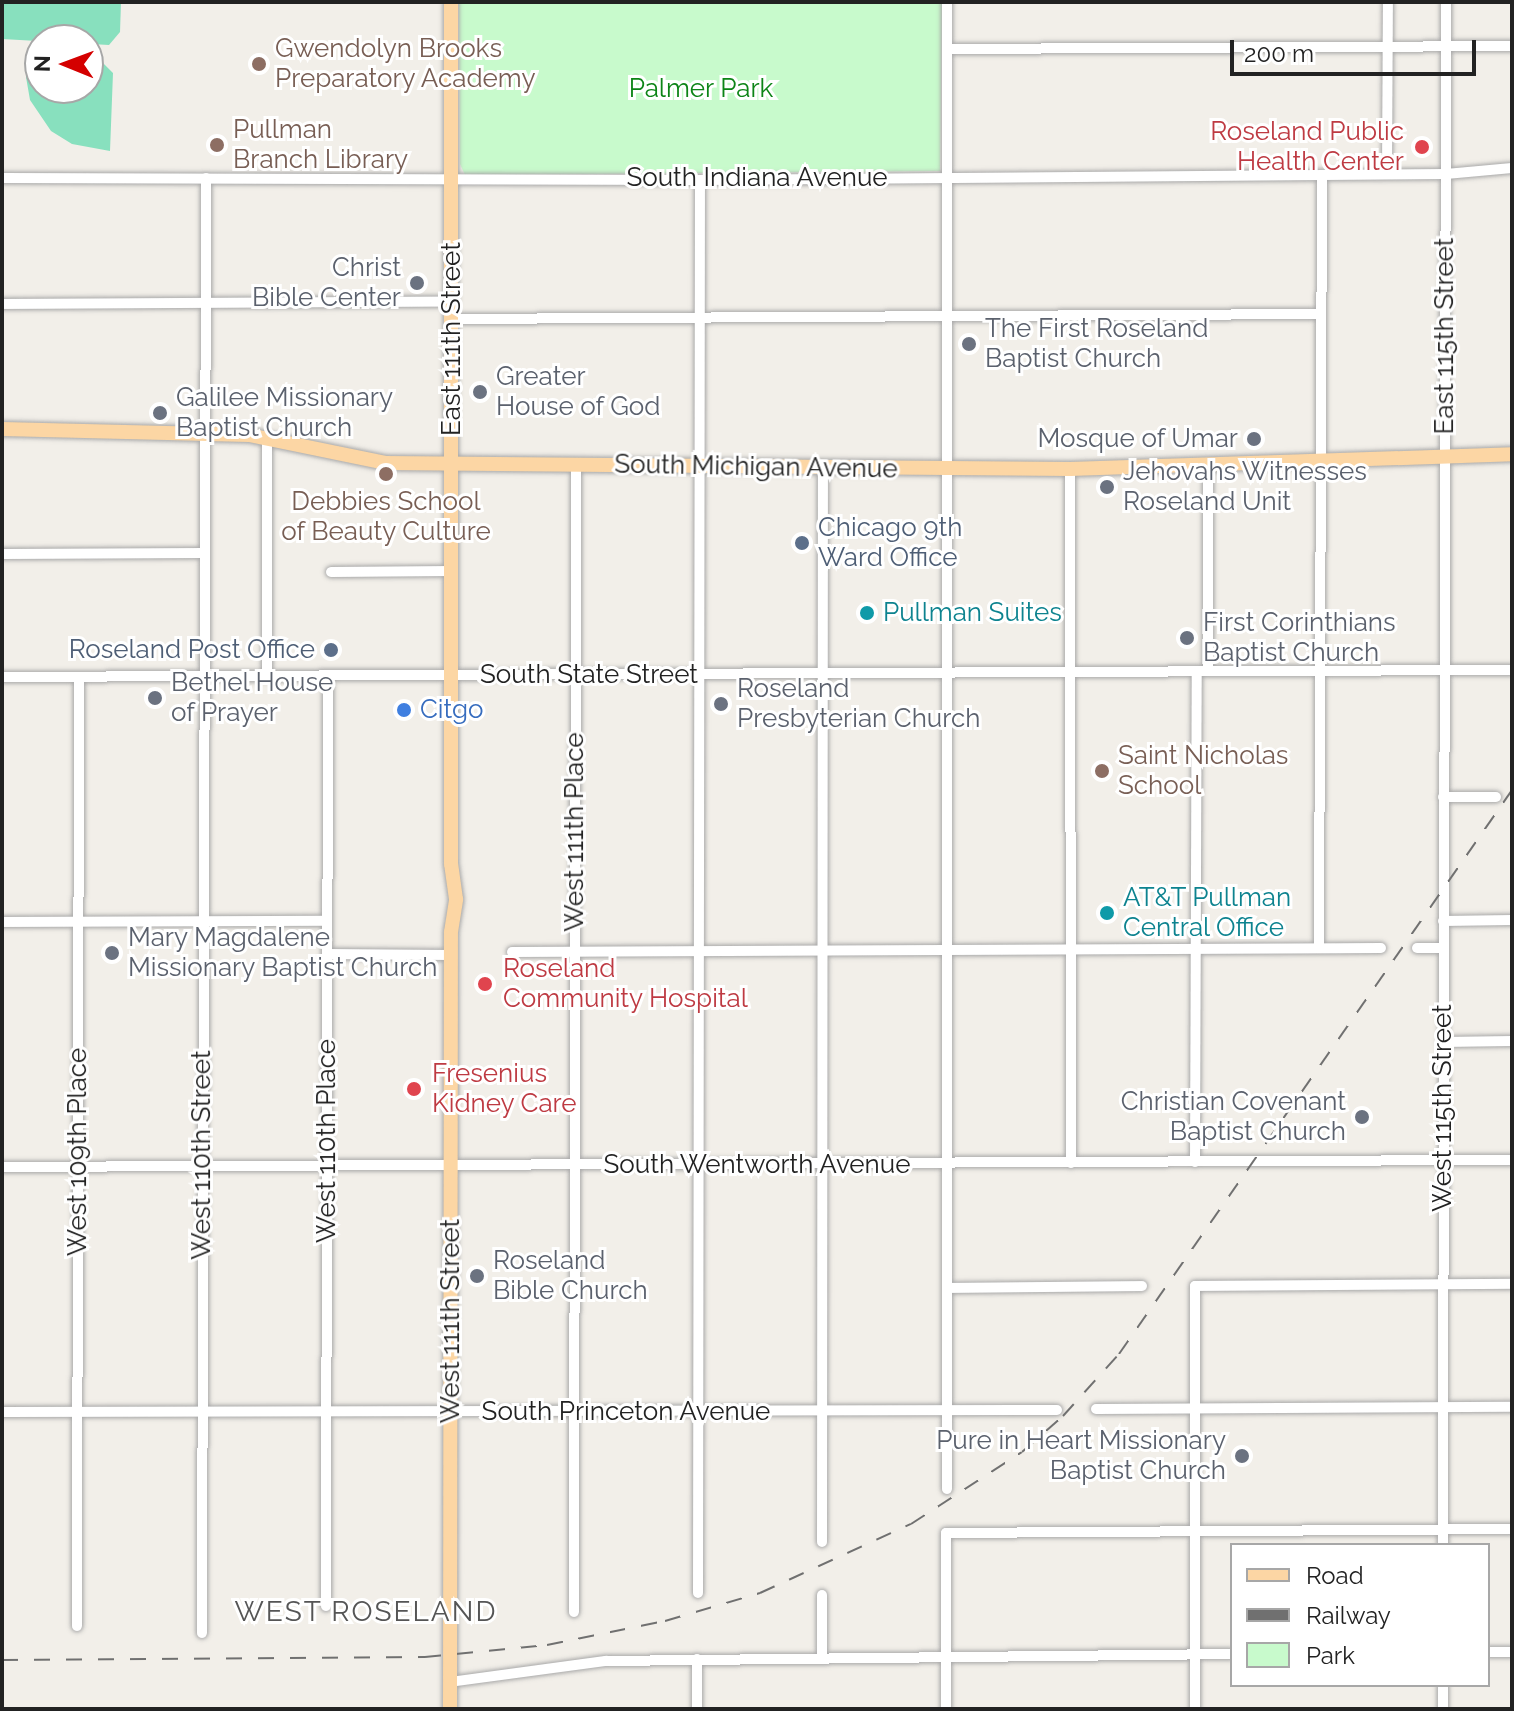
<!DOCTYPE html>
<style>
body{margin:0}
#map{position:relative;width:1514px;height:1711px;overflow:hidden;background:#f2efe9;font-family:Raleway,sans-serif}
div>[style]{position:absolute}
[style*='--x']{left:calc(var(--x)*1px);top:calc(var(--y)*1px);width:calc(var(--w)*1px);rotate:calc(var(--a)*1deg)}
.park>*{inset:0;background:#c8facc}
.pitch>*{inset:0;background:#88e0be}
.roads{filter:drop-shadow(0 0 2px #a9a9a9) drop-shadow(0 0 2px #a9a9a9)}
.minor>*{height:10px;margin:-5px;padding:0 5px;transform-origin:5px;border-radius:5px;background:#fff}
.major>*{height:14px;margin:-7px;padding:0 7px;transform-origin:7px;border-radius:7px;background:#fcd6a4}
.rail>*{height:2px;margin-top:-1px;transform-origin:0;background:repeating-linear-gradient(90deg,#707070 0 16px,transparent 0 32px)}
.dots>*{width:22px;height:22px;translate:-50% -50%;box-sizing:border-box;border:4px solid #fff;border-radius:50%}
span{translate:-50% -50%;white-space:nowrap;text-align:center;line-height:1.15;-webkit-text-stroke:6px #fff;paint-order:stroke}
.education-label{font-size:26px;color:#785e54}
.left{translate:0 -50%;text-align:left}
.park-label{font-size:26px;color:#0c8416}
.health-label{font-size:26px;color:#be3a42}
.right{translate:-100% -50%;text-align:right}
.street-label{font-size:26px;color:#222}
.worship-label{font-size:26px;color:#5b616d}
.service-label{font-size:26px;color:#4e5e75}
.culture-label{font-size:26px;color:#0d838f}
.shop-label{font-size:26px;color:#366cbe}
.neighbourhood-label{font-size:28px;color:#555;letter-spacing:2px}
.frame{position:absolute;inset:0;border:4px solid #222;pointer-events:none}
.legend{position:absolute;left:1230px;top:1543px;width:260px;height:144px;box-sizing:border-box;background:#fff;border:2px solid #a7a7a7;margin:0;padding:10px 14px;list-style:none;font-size:24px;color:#222}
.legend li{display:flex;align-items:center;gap:16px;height:40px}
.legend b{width:40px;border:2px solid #a7a7a7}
.north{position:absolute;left:24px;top:24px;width:80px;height:80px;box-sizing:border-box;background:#fff;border:2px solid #a7a7a7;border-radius:50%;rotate:271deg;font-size:22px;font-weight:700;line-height:32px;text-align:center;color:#222}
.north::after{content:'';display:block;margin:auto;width:28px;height:36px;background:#d40000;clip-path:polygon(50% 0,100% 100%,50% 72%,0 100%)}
.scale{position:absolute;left:1230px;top:40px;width:246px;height:36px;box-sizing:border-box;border:4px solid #222;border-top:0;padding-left:10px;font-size:24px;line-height:28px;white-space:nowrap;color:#222;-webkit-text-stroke:6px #fff;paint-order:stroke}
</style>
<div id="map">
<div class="park">
<i style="clip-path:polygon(459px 2px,942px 2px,940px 171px,465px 175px,460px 164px)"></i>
</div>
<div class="pitch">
<i style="clip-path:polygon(2px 2px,121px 2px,120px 32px,109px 45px,2px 39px)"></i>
<i style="clip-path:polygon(102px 62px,113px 73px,110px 151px,72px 144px,51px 131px,30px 100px,26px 77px,27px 64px,40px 64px,40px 88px,88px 88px,88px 63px)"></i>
</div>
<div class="roads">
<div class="minor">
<i style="--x:947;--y:49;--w:565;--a:-0.3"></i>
<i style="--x:1387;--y:174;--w:172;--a:-89.7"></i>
<i style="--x:2;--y:178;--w:698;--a:0.16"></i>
<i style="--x:700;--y:180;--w:746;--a:-0.46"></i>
<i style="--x:1446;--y:174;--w:66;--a:-5.2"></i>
<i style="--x:2;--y:304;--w:450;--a:-0.3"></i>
<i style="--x:452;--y:319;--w:869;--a:-0.33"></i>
<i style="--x:1208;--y:463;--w:208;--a:90"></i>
<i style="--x:1070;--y:469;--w:694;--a:89.92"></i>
<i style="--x:2;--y:554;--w:202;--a:-0.3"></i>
<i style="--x:331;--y:572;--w:121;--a:-0.5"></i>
<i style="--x:267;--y:676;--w:238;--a:-90"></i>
<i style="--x:2;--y:677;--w:1510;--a:-0.27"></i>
<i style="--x:1443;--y:797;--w:53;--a:0"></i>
<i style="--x:1443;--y:921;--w:69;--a:-0.8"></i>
<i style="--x:2;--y:922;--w:325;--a:-0.2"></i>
<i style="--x:1319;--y:948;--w:773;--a:-89.78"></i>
<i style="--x:1417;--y:948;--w:26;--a:0"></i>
<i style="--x:512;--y:952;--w:869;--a:-0.26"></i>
<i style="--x:327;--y:954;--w:124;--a:0.5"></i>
<i style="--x:1443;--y:1042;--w:69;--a:-0.8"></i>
<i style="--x:1195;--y:1162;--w:490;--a:-89.8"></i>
<i style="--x:2;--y:1167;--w:1510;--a:-0.27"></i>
<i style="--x:948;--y:1288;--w:194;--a:-0.6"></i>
<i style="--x:1096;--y:1409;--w:416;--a:-0.3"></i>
<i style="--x:2;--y:1412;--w:1055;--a:-0.11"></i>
<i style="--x:947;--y:1489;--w:1487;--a:-90"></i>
<i style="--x:822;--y:1542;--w:1075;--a:-89.95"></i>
<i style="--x:1443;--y:1545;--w:1543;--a:-89.89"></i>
<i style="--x:698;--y:1593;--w:1413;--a:-89.92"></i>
<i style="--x:326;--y:1606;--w:930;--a:-89.88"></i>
<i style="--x:574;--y:1612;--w:1147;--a:-89.9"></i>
<i style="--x:77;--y:1626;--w:949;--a:-89.88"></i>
<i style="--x:202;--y:1633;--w:1455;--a:-89.84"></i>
<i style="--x:1488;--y:1652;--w:24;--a:0"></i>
<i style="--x:822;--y:1658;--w:63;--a:-90"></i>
<i style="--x:697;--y:1659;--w:50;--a:90"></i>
<i style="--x:450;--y:1682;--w:157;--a:-7.7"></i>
<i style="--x:606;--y:1661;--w:626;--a:-0.64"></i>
<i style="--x:1443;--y:1685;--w:24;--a:90"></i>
<i style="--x:946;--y:1709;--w:176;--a:-90"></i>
<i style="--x:946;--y:1533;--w:566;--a:-0.4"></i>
<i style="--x:1195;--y:1709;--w:423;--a:-90"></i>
<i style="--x:1195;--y:1286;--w:317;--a:-0.4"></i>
</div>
<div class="major">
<i style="--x:2;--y:429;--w:247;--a:1.4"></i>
<i style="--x:249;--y:435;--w:139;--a:11.6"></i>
<i style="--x:385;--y:463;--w:685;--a:0.5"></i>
<i style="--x:1070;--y:469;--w:442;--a:-1.9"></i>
<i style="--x:450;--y:1709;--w:777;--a:-89.93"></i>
<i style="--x:451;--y:932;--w:33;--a:-81"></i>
<i style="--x:456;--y:899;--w:35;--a:-98"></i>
<i style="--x:451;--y:864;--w:862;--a:-90"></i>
</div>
</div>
<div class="rail">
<i style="--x:2;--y:1660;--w:423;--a:-0.4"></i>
<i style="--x:425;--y:1657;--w:123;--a:-5.6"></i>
<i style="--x:547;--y:1645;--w:120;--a:-11.5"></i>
<i style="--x:665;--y:1621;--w:99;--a:-16.4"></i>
<i style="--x:760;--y:1593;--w:166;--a:-24.6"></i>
<i style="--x:911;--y:1524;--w:132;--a:-33"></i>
<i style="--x:1022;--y:1452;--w:55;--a:-41.3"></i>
<i style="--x:1063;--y:1416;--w:84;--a:-47.9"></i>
<i style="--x:1119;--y:1354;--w:687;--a:-55.13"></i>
</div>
<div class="dots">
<i style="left:259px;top:64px;background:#8d6e63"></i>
<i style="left:217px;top:145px;background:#8d6e63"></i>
<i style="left:1422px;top:147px;background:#e0444e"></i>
<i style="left:417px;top:283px;background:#6b7280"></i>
<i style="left:969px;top:344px;background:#6b7280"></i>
<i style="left:480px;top:392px;background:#6b7280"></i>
<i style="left:160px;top:413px;background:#6b7280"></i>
<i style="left:1254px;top:439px;background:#6b7280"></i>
<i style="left:386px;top:474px;background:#8d6e63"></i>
<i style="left:1107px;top:487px;background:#6b7280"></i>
<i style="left:802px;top:543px;background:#5c6f8a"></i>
<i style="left:867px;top:613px;background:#0f9aa8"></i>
<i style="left:1187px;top:638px;background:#6b7280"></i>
<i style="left:331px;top:650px;background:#5c6f8a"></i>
<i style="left:155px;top:698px;background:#6b7280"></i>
<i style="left:721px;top:704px;background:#6b7280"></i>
<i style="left:404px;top:710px;background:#3f7fe0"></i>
<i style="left:1102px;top:771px;background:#8d6e63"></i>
<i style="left:1107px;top:913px;background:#0f9aa8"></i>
<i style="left:112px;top:953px;background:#6b7280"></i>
<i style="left:485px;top:984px;background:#e0444e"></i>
<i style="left:414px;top:1089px;background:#e0444e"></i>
<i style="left:1362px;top:1117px;background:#6b7280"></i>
<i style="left:477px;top:1276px;background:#6b7280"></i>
<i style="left:1242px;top:1456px;background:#6b7280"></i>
</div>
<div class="education-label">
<span class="left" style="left:275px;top:64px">Gwendolyn Brooks<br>Preparatory Academy</span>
<span class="left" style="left:233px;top:145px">Pullman<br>Branch Library</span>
<span style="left:386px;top:517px">Debbies School<br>of Beauty Culture</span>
<span class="left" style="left:1118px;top:771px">Saint Nicholas<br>School</span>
</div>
<div class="park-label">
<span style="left:701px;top:89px">Palmer Park</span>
</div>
<div class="health-label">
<span class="right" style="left:1404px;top:147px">Roseland Public<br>Health Center</span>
<span class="left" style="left:503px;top:984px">Roseland<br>Community Hospital</span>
<span class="left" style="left:432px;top:1089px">Fresenius<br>Kidney Care</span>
</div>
<div class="street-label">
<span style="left:757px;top:178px">South Indiana Avenue</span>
<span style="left:1445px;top:336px;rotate:-90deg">East 115th Street</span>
<span style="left:452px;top:339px;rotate:-90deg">East 111th Street</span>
<span style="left:756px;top:467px;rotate:1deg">South Michigan Avenue</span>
<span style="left:589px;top:675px">South State Street</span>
<span style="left:575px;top:832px;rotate:-90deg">West 111th Place</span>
<span style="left:1443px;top:1108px;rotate:-90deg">West 115th Street</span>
<span style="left:327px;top:1141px;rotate:-90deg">West 110th Place</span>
<span style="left:78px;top:1152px;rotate:-90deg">West 109th Place</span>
<span style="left:202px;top:1155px;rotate:-90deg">West 110th Street</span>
<span style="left:757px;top:1165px">South Wentworth Avenue</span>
<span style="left:451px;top:1321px;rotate:-90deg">West 111th Street</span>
<span style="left:626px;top:1412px">South Princeton Avenue</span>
</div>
<div class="worship-label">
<span class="right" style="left:401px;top:283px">Christ<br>Bible Center</span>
<span class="left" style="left:985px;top:344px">The First Roseland<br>Baptist Church</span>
<span class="left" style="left:496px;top:392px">Greater<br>House of God</span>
<span class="left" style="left:176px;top:413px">Galilee Missionary<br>Baptist Church</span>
<span class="right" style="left:1238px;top:439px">Mosque of Umar</span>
<span class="left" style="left:1123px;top:487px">Jehovahs Witnesses<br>Roseland Unit</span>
<span class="left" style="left:1203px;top:638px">First Corinthians<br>Baptist Church</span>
<span class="left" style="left:171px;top:698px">Bethel House<br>of Prayer</span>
<span class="left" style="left:737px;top:704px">Roseland<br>Presbyterian Church</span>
<span class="left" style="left:128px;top:953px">Mary Magdalene<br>Missionary Baptist Church</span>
<span class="right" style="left:1346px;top:1117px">Christian Covenant<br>Baptist Church</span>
<span class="left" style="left:493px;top:1276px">Roseland<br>Bible Church</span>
<span class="right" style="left:1226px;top:1456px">Pure in Heart Missionary<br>Baptist Church</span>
</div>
<div class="service-label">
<span class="left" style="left:818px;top:543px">Chicago 9th<br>Ward Office</span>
<span class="right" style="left:315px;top:650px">Roseland Post Office</span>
</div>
<div class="culture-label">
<span class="left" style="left:883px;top:613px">Pullman Suites</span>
<span class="left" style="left:1123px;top:913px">AT&amp;T Pullman<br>Central Office</span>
</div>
<div class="shop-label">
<span class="left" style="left:420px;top:710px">Citgo</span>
</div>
<div class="neighbourhood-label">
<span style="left:366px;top:1612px">WEST ROSELAND</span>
</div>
<div class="frame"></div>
<ul class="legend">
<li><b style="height:10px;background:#fcd6a4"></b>Road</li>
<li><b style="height:10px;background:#707070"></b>Railway</li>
<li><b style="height:22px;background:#c8facc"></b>Park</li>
</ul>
<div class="north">N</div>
<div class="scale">200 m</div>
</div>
